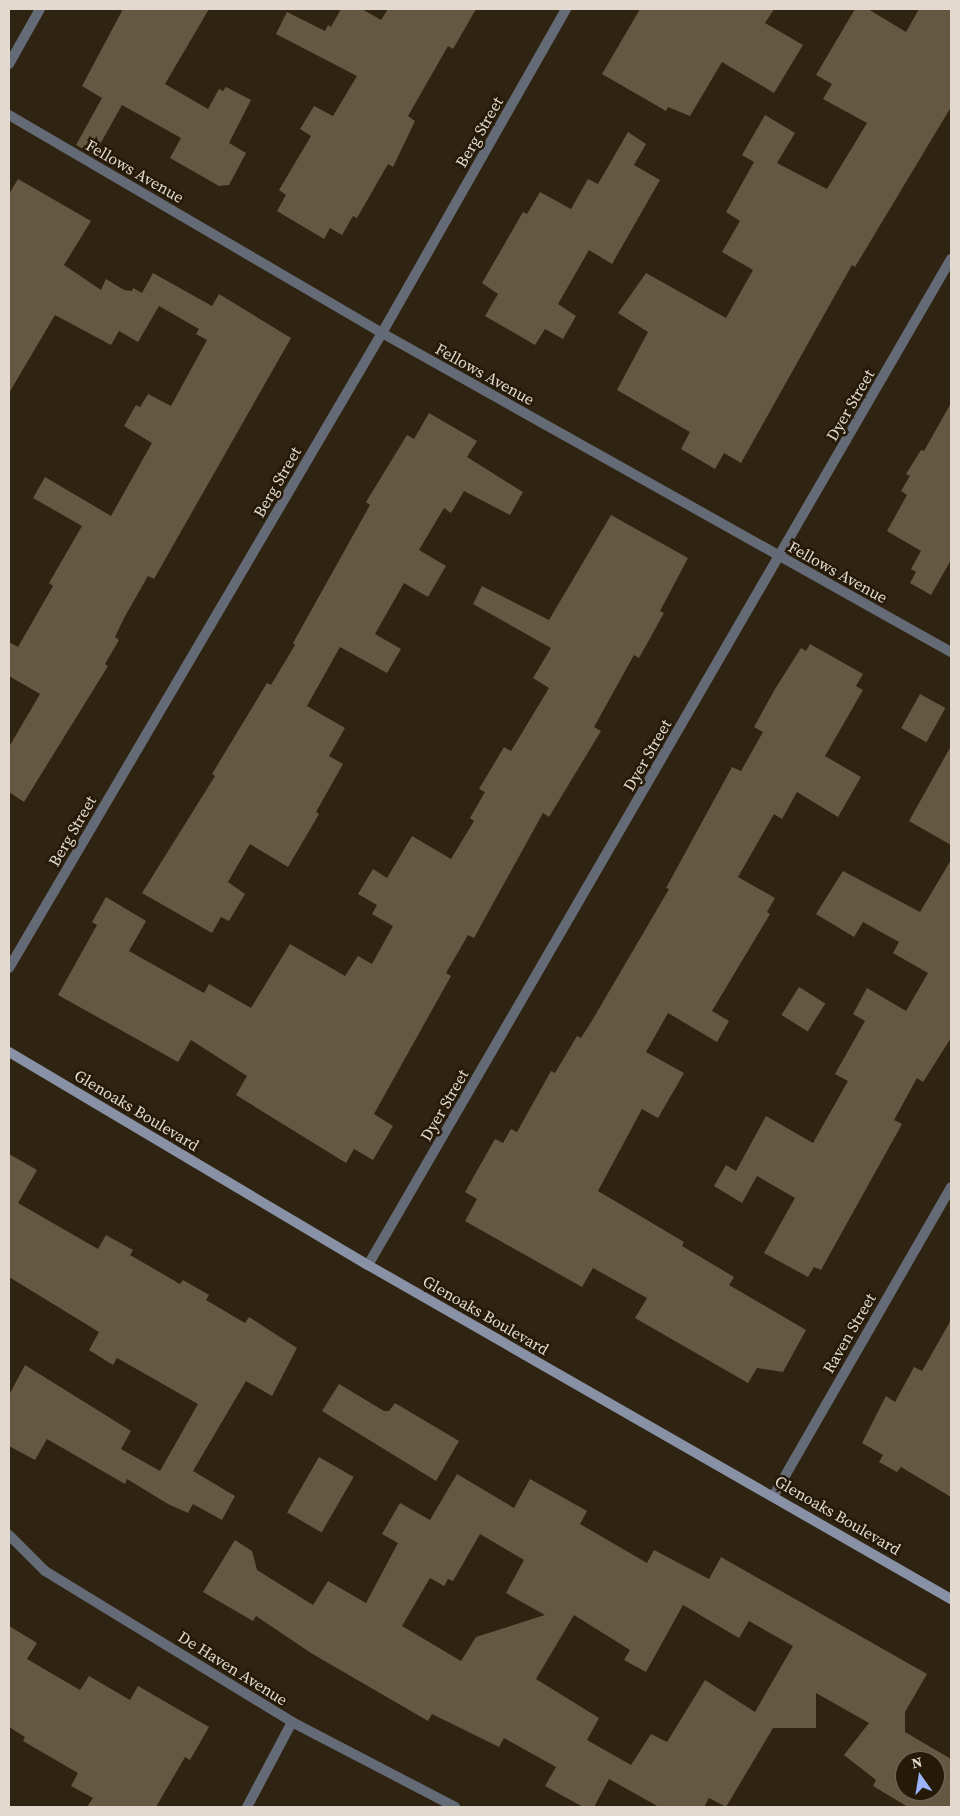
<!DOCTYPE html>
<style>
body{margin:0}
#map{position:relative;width:960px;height:1816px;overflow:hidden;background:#2f2411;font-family:"Source Serif 4",serif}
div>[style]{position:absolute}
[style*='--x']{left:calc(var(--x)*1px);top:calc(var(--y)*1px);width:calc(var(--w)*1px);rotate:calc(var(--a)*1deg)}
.building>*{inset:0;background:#655843;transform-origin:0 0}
.street>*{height:10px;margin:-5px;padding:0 5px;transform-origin:5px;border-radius:5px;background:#656a77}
.secondary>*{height:10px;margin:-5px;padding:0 5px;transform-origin:5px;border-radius:5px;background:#8991a6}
span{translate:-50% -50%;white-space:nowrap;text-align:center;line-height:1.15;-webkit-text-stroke:5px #251a07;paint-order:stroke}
.street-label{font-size:16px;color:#e2dace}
.frame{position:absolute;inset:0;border:10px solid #e2dace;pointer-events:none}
.north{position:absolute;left:895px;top:1751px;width:50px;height:50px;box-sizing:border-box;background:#251a07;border:1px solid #716757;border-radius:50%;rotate:347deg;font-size:14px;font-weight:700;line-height:20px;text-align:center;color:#e2dace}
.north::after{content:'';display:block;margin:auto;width:18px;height:22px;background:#9ab5fd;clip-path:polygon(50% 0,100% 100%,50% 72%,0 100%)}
</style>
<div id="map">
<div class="building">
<i style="clip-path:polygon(123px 9px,209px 9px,165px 84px,208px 109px,219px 89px,223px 91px,226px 87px,251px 100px,229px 143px,246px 153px,229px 185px,219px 186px,170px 158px,181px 138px,122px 105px,94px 155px,76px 145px,102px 98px,82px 86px)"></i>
<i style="clip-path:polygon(341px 9px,362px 9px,381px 20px,388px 9px,476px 9px,453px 49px,448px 46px,408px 116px,415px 121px,393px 167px,388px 164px,357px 218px,353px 216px,342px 235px,330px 228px,324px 239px,277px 211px,286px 195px,279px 190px,311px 136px,300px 129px,314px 106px,333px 116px,357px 76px,276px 34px,287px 12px,325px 31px,328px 25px,331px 27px)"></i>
<i style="clip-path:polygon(640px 9px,774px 9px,765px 23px,803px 45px,774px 93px,722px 62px,690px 116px,668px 107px,666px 111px,602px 74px)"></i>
<i style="clip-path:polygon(855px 9px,868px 9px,906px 32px,919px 9px,951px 9px,951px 107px,855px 267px,852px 265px,741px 463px,724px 453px,715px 469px,681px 449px,690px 432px,617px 390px,648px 332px,618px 313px,646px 273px,726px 318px,753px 270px,722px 252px,740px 221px,726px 212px,754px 162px,742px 155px,765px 115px,795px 133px,777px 163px,827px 189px,867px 123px,823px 99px,832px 84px,816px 75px)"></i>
<i style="clip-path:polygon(628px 132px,646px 144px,634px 165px,660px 180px,612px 264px,589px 250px,558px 304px,576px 316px,563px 339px,545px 329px,535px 345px,485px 316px,498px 294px,482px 283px,523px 212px,527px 214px,540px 192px,571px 209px,588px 179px,598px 184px)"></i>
<i style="clip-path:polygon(18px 179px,91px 221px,64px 265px,101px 290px,106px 279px,124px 290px,132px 291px,133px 288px,142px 293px,153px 273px,212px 306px,219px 294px,291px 338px,154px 579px,148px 576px,124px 618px,115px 637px,119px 640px,105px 664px,108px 666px,24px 802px,9px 792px,9px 747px,40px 694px,9px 676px,9px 642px,18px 647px,53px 586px,49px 583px,82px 526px,33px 498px,45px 477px,111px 516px,152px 443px,124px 426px,136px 405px,140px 407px,148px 394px,171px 406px,207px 340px,196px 334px,199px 329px,159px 306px,138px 342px,119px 331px,111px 345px,55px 315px,9px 393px,9px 194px)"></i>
<i style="clip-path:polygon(951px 403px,951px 560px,931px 595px,910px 583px,916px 572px,911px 569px,921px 551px,887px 531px,907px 495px,901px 491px,910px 476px,906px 474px,921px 450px,924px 451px)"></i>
<i style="clip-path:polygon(429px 413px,477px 441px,467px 457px,523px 492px,510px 515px,464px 491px,451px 513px,444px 508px,419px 550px,446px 566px,428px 597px,404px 583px,375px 634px,401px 649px,387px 673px,340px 647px,307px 706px,345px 728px,329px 756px,343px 764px,316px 812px,319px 814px,288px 867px,250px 844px,228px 882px,245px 894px,229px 921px,221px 917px,212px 933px,142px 893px,215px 776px,212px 774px,267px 683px,271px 685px,295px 645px,293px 643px,370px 505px,366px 502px,407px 435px,414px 439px)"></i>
<i style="clip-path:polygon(611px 515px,688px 558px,660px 611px,664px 613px,639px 658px,634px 655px,594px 727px,601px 731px,549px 817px,543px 813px,474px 938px,468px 935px,446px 973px,451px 976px,374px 1114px,393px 1126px,373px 1160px,354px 1149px,346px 1163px,236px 1095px,247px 1076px,191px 1040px,178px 1062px,58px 995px,97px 925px,92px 922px,106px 897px,146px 921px,129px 951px,204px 993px,209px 984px,251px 1008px,290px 944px,345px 976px,358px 956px,372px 964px,393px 926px,372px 914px,377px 905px,358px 894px,373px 869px,387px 878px,412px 836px,451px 859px,474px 821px,470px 818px,485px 792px,479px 789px,504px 747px,511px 751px,549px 688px,533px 678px,551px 648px,473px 604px,482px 586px,549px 620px)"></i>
<i style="clip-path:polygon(810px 644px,863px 674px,856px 686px,863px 690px,825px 756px,861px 777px,838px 817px,797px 792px,782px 819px,774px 814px,738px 877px,775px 898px,767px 912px,770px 914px,712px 1011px,729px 1021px,717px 1042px,668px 1013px,646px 1052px,684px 1073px,658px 1118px,642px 1109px,598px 1191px,684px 1242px,682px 1246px,734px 1277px,729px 1285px,806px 1330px,783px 1372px,757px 1368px,748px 1383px,635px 1318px,647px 1298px,593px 1268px,582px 1287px,465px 1221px,477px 1199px,465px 1192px,495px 1139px,503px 1143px,511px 1129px,517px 1132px,551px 1071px,555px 1073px,577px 1036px,581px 1038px,593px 1019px,669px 889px,666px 888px,732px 767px,741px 771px,763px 732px,754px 727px,775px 689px,801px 648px,806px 651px)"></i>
<i style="left:920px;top:694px;width:29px;height:39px;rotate:29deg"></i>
<i style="clip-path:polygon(951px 746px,951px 845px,909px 821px)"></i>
<i style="clip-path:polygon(951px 860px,951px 1038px,923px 1082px,917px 1078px,894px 1120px,902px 1124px,821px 1270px,814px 1267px,808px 1277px,764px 1253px,795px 1198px,757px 1176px,742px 1203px,714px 1186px,726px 1165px,736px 1171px,766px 1116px,813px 1143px,848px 1081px,835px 1074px,865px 1021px,853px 1014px,867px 988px,906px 1011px,928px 973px,893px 953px,899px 942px,863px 922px,854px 937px,816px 914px,843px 871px,920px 912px)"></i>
<i style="left:799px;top:987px;width:31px;height:33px;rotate:32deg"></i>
<i style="clip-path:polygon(9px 1154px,37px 1170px,18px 1203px,98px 1249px,106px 1235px,133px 1250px,130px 1255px,180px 1284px,183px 1280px,209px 1295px,206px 1300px,245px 1323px,249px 1317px,297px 1348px,272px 1396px,246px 1381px,193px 1471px,235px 1496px,222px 1520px,193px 1504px,188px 1513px,168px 1504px,127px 1479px,125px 1484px,47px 1439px,35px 1460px,9px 1446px,9px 1395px,25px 1365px,131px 1431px,121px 1449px,160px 1471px,198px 1404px,117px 1358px,113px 1365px,89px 1350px,99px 1332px,9px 1277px)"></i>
<i style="clip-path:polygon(951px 1320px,951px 1497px,901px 1467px,897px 1472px,879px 1462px,883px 1455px,862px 1443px,886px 1396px,895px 1402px,914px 1367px,922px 1371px)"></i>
<i style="clip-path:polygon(339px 1384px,384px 1411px,389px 1411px,395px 1403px,459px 1441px,436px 1481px,322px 1411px)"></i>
<i style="left:319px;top:1457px;width:40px;height:64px;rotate:30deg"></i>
<i style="clip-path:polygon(evenodd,457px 1474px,514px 1508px,530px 1479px,587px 1511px,580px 1524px,647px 1563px,654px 1550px,709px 1579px,721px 1557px,927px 1674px,905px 1712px,905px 1732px,951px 1759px,951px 1807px,908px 1807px,873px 1786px,876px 1780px,844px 1755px,869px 1723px,816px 1693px,816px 1728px,773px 1728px,726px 1807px,709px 1798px,704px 1807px,659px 1807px,609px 1779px,594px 1807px,583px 1807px,545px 1786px,556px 1767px,504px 1738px,499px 1747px,432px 1714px,428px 1721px,311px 1653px,256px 1616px,253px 1621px,203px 1592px,235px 1540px,252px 1551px,257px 1570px,313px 1605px,328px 1581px,366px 1603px,398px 1543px,382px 1534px,400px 1503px,430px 1520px,457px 1474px,480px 1534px,524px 1560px,506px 1593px,545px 1615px,476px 1637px,461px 1661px,402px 1626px,430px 1578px,444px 1586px,448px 1579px,453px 1581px,480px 1534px,457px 1474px,683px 1605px,739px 1638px,749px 1621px,793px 1646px,755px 1712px,705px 1680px,667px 1742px,651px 1734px,631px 1765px,587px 1740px,599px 1718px,536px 1679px,574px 1615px,630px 1650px,624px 1660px,646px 1672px,683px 1605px,457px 1474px,905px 1761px,935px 1761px,935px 1791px,905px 1791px,905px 1761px)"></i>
<i style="clip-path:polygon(9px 1626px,37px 1643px,27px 1659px,80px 1690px,89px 1676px,130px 1700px,138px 1686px,209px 1727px,190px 1760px,185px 1757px,156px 1807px,87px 1807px,93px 1798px,71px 1786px,78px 1773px,23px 1741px,25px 1737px,9px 1727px)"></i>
</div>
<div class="street">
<i style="--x:9;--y:64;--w:63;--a:-60.6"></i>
<i style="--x:9;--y:115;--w:432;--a:30.3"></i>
<i style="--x:382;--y:333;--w:652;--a:29.28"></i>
<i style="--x:9;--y:968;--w:736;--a:-59.57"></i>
<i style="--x:382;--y:333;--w:373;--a:-60.4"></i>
<i style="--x:368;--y:1265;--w:1163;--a:-59.91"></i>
<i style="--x:774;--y:1495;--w:355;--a:-60.1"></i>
<i style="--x:9;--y:1535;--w:51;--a:45"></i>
<i style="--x:45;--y:1571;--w:289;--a:31.4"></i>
<i style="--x:292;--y:1722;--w:184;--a:27.5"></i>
<i style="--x:247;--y:1807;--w:96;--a:-62.1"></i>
</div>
<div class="secondary">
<i style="--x:9;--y:1052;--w:417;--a:30.7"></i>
<i style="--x:368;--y:1265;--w:672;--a:29.81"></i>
</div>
<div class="street-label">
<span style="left:479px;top:132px;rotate:-60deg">Berg Street</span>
<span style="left:135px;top:171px;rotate:30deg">Fellows Avenue</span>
<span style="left:485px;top:374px;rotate:29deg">Fellows Avenue</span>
<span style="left:850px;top:405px;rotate:-60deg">Dyer Street</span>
<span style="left:277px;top:482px;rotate:-60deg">Berg Street</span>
<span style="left:838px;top:572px;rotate:29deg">Fellows Avenue</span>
<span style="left:647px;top:755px;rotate:-60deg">Dyer Street</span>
<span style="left:72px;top:831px;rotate:-60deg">Berg Street</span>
<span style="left:444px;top:1105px;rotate:-60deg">Dyer Street</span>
<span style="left:137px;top:1110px;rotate:31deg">Glenoaks Boulevard</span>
<span style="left:486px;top:1315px;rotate:30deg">Glenoaks Boulevard</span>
<span style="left:849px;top:1333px;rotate:-60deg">Raven Street</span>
<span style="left:838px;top:1515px;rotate:30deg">Glenoaks Boulevard</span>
<span style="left:233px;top:1668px;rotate:32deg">De Haven Avenue</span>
</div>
<div class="frame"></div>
<div class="north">N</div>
</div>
